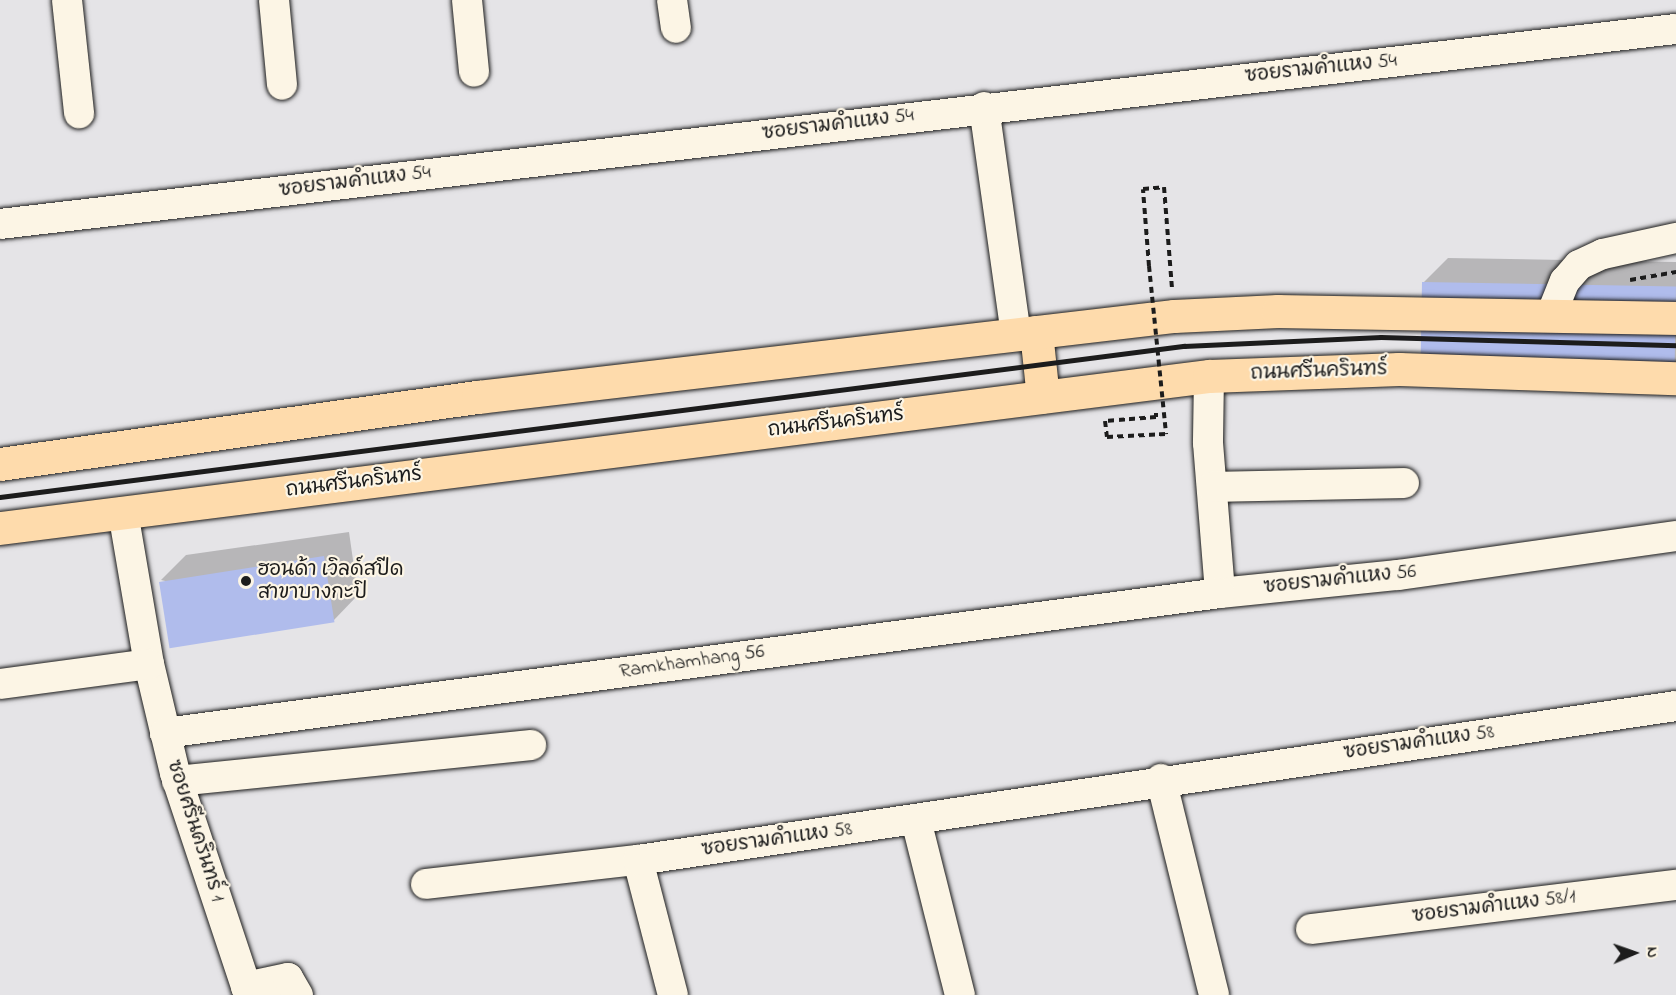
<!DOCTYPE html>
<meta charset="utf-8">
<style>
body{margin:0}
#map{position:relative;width:1676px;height:995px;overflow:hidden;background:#e5e4e7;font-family:"Indie Flower","Playpen Sans Thai",sans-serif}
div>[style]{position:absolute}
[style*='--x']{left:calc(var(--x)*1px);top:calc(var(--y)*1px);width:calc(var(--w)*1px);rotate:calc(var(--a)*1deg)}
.shadow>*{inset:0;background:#0003}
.building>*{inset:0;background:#b0bcec;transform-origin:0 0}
.path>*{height:4px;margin-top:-2px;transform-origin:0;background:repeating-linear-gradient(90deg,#1c1c1c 0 6px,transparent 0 10.5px)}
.roads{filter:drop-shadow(0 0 2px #1c1c1c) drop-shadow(0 0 2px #1c1c1c)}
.minor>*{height:30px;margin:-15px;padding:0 15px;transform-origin:15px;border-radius:15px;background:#fcf5e5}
.major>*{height:33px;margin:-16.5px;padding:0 16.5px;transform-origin:16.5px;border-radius:16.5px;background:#fedbac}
.rail>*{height:4.5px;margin:-2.25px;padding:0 2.25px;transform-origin:2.25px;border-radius:2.25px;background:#1c1c1c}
.path-bridge>*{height:4px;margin-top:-2px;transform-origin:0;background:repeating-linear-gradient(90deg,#1c1c1c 0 6px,transparent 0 10.5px)}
.dots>*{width:16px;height:16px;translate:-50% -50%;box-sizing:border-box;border:3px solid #fcf5e5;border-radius:50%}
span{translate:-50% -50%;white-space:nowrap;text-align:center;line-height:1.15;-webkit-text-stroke:4.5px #fcf5e5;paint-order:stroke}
.street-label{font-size:20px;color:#1c1c1c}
.poi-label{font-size:20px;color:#1c1c1c}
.left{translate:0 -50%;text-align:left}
.north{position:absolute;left:1604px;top:923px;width:60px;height:60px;-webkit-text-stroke:4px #fcf5e5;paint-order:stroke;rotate:88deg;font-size:16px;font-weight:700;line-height:24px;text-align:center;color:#1c1c1c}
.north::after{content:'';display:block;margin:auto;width:21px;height:27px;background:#1c1c1c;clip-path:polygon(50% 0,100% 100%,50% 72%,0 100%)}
</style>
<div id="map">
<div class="shadow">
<i style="clip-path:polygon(1448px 258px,1676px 262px,1676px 386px,1423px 283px)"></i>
<i style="clip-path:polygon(349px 532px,358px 595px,333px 621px,161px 580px,186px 555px)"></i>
</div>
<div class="building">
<i style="left:1422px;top:282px;width:254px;height:97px;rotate:1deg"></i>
<i style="left:324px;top:556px;width:67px;height:167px;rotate:81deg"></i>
</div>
<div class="path">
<i style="--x:1149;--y:266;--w:77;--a:-94.5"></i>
<i style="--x:1143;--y:189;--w:21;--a:-5"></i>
<i style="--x:1164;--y:187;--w:101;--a:85.5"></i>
<i style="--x:1630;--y:280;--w:47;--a:-9.9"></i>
<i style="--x:1156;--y:413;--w:4;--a:90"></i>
<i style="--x:1156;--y:417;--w:51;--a:175.5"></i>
<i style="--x:1105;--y:421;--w:16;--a:83"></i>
<i style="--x:1107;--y:437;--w:59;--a:-2.9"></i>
</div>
<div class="roads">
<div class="minor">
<i style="--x:67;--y:0;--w:114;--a:83.9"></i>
<i style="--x:274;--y:0;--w:85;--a:84.6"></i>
<i style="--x:467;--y:0;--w:72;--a:84.4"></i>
<i style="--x:672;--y:0;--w:28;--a:82"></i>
<i style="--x:984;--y:107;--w:230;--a:82"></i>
<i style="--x:0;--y:224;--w:1687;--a:-6.64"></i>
<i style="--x:1551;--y:315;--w:37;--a:-68"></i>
<i style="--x:1565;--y:281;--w:21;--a:-49"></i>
<i style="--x:1579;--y:265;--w:26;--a:-25"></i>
<i style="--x:1603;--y:254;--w:75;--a:-12.4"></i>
<i style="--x:1209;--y:376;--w:67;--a:90.9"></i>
<i style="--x:1208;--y:443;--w:150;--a:85.4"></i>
<i style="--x:1220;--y:593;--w:179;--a:-5.8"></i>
<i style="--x:1398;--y:575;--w:281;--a:-8"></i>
<i style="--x:1212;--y:487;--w:192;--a:-1.2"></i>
<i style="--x:123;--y:512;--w:154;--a:80.3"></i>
<i style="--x:149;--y:664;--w:112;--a:76.6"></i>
<i style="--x:175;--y:773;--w:234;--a:71.6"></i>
<i style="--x:0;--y:684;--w:150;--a:-7.6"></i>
<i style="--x:165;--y:733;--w:1064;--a:-7.56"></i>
<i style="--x:1161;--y:779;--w:222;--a:76.2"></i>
<i style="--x:177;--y:781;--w:356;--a:-5.8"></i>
<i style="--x:916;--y:820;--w:180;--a:75.9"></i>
<i style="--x:638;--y:860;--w:139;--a:75.5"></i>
<i style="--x:426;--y:884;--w:213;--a:-6.5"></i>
<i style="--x:638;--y:860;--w:1049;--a:-8.44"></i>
<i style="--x:1311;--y:929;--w:368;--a:-6.9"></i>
<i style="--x:246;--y:987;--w:43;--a:-12.1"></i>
<i style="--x:288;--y:978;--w:20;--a:60"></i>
</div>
<div class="major">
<i style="--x:1036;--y:332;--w:65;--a:83.9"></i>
<i style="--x:0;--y:464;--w:483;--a:-8"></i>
<i style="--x:478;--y:397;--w:701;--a:-6.64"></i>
<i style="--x:1174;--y:316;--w:104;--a:-2.8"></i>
<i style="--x:1278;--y:311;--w:398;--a:1"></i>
<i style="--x:0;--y:528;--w:1219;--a:-7.17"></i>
<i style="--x:1209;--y:376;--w:190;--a:-2.1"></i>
<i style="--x:1399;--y:369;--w:277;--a:1.9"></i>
</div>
</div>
<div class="rail">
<i style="--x:0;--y:497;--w:1194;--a:-7.27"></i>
<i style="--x:1184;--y:346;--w:197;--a:-2.6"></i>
<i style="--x:1381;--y:337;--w:295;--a:1.6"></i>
</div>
<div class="path-bridge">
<i style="--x:1149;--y:266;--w:169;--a:84.2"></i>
</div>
<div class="dots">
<i style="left:246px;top:581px;background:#1c1c1c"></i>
</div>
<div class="street-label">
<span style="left:1321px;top:69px;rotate:-6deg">ซอยรามคำแหง 54</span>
<span style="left:838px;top:125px;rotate:-7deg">ซอยรามคำแหง 54</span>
<span style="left:355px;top:182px;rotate:-7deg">ซอยรามคำแหง 54</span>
<span style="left:1319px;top:372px;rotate:-2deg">ถนนศรีนครินทร์</span>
<span style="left:836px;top:423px;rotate:-7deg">ถนนศรีนครินทร์</span>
<span style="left:354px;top:483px;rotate:-7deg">ถนนศรีนครินทร์</span>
<span style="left:1340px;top:580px;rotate:-6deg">ซอยรามคำแหง 56</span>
<span style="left:692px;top:662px;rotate:-8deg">Ramkhamhang 56</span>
<span style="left:1419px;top:743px;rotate:-8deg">ซอยรามคำแหง 58</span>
<span style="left:195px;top:831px;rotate:72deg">ซอยศรีนครินทร์ 1</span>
<span style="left:777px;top:840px;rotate:-8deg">ซอยรามคำแหง 58</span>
<span style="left:1494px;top:907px;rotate:-7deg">ซอยรามคำแหง 58/1</span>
</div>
<div class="poi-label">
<span class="left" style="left:258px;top:582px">ฮอนด้า เวิลด์สปีด<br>สาขาบางกะปิ</span>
</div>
<div class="north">N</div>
</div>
